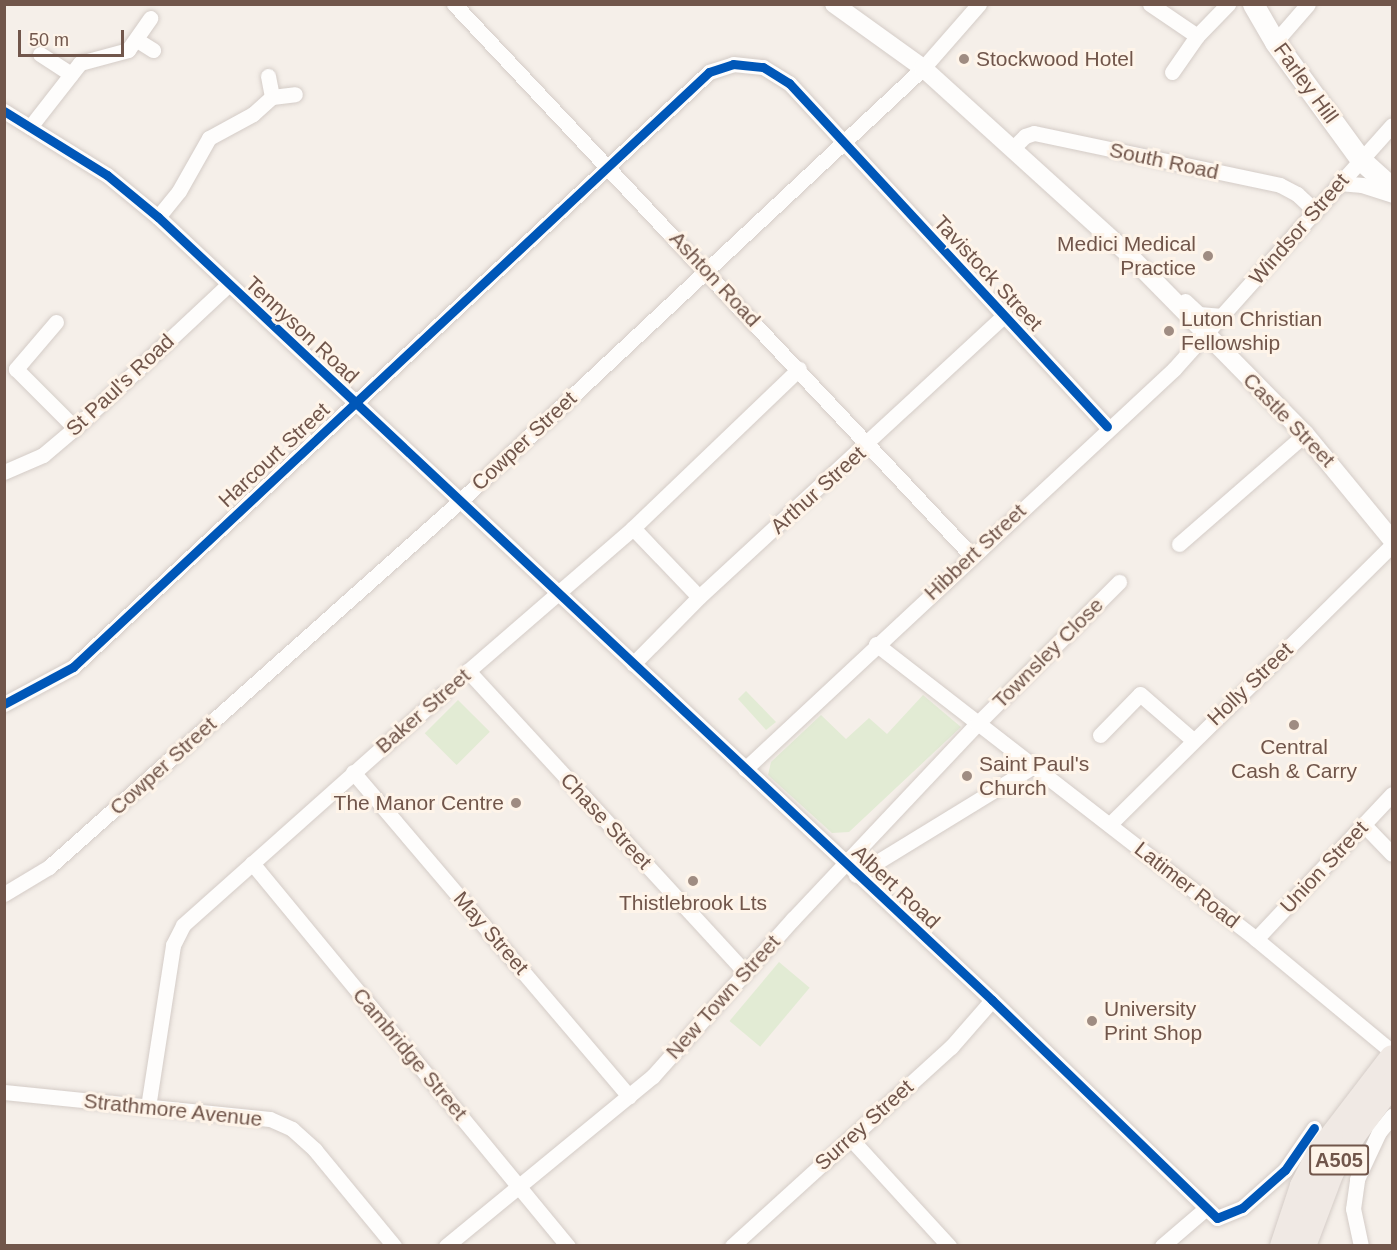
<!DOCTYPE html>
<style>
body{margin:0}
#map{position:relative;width:1397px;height:1250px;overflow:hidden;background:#f5efe9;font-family:Arial,sans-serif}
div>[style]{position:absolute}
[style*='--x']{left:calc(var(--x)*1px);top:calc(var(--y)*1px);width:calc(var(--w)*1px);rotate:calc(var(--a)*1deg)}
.green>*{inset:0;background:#e2ebd4;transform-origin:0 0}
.roads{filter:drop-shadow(0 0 2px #d4ccc7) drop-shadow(0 0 2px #d4ccc7)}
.minor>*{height:15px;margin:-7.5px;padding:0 7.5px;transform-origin:7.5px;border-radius:7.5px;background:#fefdfc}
.tertiary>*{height:18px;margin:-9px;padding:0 9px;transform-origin:9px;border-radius:9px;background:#fefdfc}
.secondary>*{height:21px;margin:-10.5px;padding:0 10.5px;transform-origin:10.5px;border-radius:10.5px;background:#fefdfc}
.trunk>*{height:24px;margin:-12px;padding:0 12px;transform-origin:12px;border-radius:12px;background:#f0e9e4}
.cycleway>*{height:9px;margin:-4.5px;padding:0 4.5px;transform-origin:4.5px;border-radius:4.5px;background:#0057b8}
.dots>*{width:16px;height:16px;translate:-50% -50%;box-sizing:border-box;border:3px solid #fef4e9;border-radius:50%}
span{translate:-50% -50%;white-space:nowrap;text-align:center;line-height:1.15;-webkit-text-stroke:6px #fef4e9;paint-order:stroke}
.shield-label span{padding:2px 4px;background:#fef4e9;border:2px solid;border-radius:4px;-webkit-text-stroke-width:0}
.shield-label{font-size:20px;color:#71564b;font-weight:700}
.poi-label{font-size:21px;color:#71564b}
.left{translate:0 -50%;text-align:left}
.right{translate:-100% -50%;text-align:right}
.street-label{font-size:21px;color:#71564b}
.frame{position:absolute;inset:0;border:6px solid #71564b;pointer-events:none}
.scale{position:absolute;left:18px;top:30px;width:106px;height:27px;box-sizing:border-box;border:3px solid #71564b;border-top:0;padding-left:8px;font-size:18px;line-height:21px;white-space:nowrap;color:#71564b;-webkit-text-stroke:4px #fef4e9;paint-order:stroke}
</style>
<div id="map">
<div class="green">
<i style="clip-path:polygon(746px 691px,776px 722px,766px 730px,738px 699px)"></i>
<i style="clip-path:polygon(923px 695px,961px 727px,849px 832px,832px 833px,768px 775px,771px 762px,821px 715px,846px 739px,869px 718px,887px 734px)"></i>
<i style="left:458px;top:700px;width:45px;height:47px;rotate:45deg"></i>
<i style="left:779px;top:962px;width:40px;height:77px;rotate:40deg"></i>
</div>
<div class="roads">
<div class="minor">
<i style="--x:454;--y:4;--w:757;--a:46.82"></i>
<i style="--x:1150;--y:4;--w:57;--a:34.2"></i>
<i style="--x:137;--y:40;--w:19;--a:32"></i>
<i style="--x:1275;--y:42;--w:50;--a:-49"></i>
<i style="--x:40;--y:54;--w:37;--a:33"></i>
<i style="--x:1172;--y:72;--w:44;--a:-55.2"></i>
<i style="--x:1197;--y:36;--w:45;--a:-45.9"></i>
<i style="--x:268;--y:76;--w:21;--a:79"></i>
<i style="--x:4;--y:111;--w:121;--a:31.9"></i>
<i style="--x:107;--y:175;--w:66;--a:39.5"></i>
<i style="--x:158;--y:217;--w:1144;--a:43.19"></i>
<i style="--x:992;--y:1000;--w:313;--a:44.1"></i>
<i style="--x:1217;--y:1218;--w:27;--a:-22"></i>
<i style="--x:1242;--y:1208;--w:57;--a:-41.5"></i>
<i style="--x:1285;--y:1170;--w:51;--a:-55.4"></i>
<i style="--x:30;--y:127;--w:81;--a:-52"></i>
<i style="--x:80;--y:63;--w:50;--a:-15.2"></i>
<i style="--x:128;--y:50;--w:39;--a:-55"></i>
<i style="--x:1012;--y:149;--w:18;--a:-45"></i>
<i style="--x:1025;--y:136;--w:9;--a:-18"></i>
<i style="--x:1034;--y:133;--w:251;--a:11.9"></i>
<i style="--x:1280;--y:185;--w:19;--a:28"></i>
<i style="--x:1297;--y:194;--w:23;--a:43"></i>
<i style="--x:1339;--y:183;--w:23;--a:5"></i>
<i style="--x:1362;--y:185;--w:32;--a:18"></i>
<i style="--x:158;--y:217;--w:33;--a:-51"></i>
<i style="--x:179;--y:191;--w:61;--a:-60.5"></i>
<i style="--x:209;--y:138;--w:50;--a:-28.6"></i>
<i style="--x:253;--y:114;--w:25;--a:-42"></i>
<i style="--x:272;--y:97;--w:23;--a:-7"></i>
<i style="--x:1185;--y:301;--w:19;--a:43"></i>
<i style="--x:1199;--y:314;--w:23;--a:5"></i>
<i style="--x:56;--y:322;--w:62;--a:130.4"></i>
<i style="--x:16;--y:369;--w:83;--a:45"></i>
<i style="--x:4;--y:472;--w:43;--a:-23.6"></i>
<i style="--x:43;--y:455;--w:42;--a:-40.2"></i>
<i style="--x:75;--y:428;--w:209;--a:-43.1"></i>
<i style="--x:633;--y:528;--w:95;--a:46.3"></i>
<i style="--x:1179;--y:544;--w:167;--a:-41.1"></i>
<i style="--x:876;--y:644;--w:481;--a:37.8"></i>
<i style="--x:1256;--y:939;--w:177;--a:39.7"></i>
<i style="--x:633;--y:664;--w:94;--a:-45.4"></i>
<i style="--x:699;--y:597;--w:415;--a:-42.7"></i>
<i style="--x:4;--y:704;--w:78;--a:-28.2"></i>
<i style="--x:73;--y:667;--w:871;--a:-43.09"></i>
<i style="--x:709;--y:72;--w:25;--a:-18"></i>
<i style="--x:733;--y:64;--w:30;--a:6"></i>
<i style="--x:763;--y:67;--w:31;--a:32"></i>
<i style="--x:789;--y:83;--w:468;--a:47.2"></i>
<i style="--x:1100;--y:735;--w:57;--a:-45.7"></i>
<i style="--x:1140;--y:694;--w:70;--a:41"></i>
<i style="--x:745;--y:769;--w:587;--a:-43"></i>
<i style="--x:1174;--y:369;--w:327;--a:-48.2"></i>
<i style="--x:353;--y:772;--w:426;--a:49.6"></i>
<i style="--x:1110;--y:824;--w:397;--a:-44.7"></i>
<i style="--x:1364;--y:825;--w:40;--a:46"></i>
<i style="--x:252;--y:863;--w:497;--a:50.5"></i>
<i style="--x:856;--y:875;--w:206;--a:-31.5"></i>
<i style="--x:4;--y:894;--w:52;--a:-31"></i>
<i style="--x:49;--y:867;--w:550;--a:-41.69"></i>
<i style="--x:460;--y:501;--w:634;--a:-43.08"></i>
<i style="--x:923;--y:68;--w:85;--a:-48.8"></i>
<i style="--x:1256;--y:939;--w:199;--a:-46.8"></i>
<i style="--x:744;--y:971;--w:408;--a:-132.6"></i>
<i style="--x:468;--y:671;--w:218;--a:-40.9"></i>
<i style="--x:633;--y:528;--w:230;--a:-43.8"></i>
<i style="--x:4;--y:1092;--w:267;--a:5.8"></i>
<i style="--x:270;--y:1119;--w:24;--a:24"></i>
<i style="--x:292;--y:1129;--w:31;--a:42"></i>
<i style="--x:315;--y:1150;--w:124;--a:50.5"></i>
<i style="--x:148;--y:1107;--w:164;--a:-81.2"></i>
<i style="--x:173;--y:945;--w:22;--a:-63"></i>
<i style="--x:183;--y:925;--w:348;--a:-41.7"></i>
<i style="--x:850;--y:1138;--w:147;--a:47.5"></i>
<i style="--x:446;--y:1246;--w:268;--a:-39.4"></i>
<i style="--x:653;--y:1076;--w:210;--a:-48.3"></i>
<i style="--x:793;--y:919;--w:268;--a:-46.7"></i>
<i style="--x:977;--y:724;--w:201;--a:-45"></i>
<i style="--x:732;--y:1246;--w:296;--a:-42.3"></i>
<i style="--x:951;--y:1047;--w:62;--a:-48.9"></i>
<i style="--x:1162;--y:1246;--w:57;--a:-40.7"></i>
<i style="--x:1361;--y:1246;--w:38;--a:-102"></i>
<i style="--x:1353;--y:1209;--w:30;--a:-82"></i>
<i style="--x:1357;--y:1179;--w:52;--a:-64.9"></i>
<i style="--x:1379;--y:1132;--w:21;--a:-51"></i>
</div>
<div class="tertiary">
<i style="--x:834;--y:4;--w:110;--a:35.7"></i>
<i style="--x:923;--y:68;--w:277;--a:42.2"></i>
<i style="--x:1128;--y:254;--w:252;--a:45.5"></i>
<i style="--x:1305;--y:434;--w:137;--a:50.6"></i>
</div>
<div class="secondary">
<i style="--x:1253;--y:4;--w:44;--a:59.9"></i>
<i style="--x:1275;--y:42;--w:146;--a:53.9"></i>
<i style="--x:1361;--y:160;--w:42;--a:42.1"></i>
</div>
<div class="trunk">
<i style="--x:1282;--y:1246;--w:63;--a:-71.6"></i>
<i style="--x:1302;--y:1186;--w:39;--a:-63"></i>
<i style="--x:1320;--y:1151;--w:118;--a:-52.5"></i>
<i style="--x:1304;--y:1246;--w:79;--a:-69.3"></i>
<i style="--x:1332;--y:1172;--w:43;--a:-59.3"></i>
<i style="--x:1354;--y:1135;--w:64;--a:-53.3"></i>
</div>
</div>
<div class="cycleway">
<i style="--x:4;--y:111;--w:121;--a:31.9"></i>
<i style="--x:107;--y:175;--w:66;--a:39.5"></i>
<i style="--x:158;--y:217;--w:1144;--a:43.19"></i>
<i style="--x:992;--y:1000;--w:313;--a:44.1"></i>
<i style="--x:1217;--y:1218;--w:27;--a:-22"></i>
<i style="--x:1242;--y:1208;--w:57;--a:-41.5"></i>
<i style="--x:1285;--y:1170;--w:51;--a:-55.4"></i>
<i style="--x:4;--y:704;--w:78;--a:-28.2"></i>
<i style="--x:73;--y:667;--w:871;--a:-43.09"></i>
<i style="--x:709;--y:72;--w:25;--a:-18"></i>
<i style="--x:733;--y:64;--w:30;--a:6"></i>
<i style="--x:763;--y:67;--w:31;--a:32"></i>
<i style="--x:789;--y:83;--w:468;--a:47.2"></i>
</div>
<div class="dots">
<i style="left:964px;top:59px;background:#9f8c82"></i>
<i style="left:1208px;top:256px;background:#9f8c82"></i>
<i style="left:1169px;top:331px;background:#9f8c82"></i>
<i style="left:1294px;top:725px;background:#9f8c82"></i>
<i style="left:967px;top:776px;background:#9f8c82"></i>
<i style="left:516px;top:803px;background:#9f8c82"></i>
<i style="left:693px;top:881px;background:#9f8c82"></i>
<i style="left:1092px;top:1021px;background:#9f8c82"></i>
</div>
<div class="shield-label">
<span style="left:1339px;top:1160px">A505</span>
</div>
<div class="poi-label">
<span class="left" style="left:976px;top:59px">Stockwood Hotel</span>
<span class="right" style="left:1196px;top:256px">Medici Medical<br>Practice</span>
<span class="left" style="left:1181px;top:331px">Luton Christian<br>Fellowship</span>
<span style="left:1294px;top:759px">Central<br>Cash &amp; Carry</span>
<span class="left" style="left:979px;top:776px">Saint Paul's<br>Church</span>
<span class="right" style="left:504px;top:803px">The Manor Centre</span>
<span style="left:693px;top:903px">Thistlebrook Lts</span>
<span class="left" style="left:1104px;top:1021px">University<br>Print Shop</span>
</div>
<div class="street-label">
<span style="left:1306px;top:83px;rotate:54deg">Farley Hill</span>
<span style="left:1164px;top:161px;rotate:12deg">South Road</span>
<span style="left:1299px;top:229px;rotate:-49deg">Windsor Street</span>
<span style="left:988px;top:273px;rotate:47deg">Tavistock Street</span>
<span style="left:715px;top:279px;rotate:47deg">Ashton Road</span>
<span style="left:302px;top:330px;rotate:43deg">Tennyson Road</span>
<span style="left:120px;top:385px;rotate:-43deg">St Paul's Road</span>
<span style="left:1289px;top:420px;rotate:46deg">Castle Street</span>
<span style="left:524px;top:441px;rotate:-43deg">Cowper Street</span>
<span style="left:274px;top:455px;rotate:-43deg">Harcourt Street</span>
<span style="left:818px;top:490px;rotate:-42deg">Arthur Street</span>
<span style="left:975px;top:552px;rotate:-43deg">Hibbert Street</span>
<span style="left:1048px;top:653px;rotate:-45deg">Townsley Close</span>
<span style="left:1250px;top:684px;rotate:-44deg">Holly Street</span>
<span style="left:423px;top:711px;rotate:-41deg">Baker Street</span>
<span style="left:163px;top:766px;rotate:-42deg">Cowper Street</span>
<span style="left:606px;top:821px;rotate:47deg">Chase Street</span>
<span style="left:1324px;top:867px;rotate:-47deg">Union Street</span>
<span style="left:1187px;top:885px;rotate:38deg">Latimer Road</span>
<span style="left:896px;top:887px;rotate:43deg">Albert Road</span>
<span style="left:491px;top:933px;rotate:49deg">May Street</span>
<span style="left:723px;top:997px;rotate:-48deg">New Town Street</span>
<span style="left:410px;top:1054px;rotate:50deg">Cambridge Street</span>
<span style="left:173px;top:1110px;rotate:6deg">Strathmore Avenue</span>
<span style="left:864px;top:1125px;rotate:-42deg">Surrey Street</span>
</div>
<div class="frame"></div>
<div class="scale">50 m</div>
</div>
